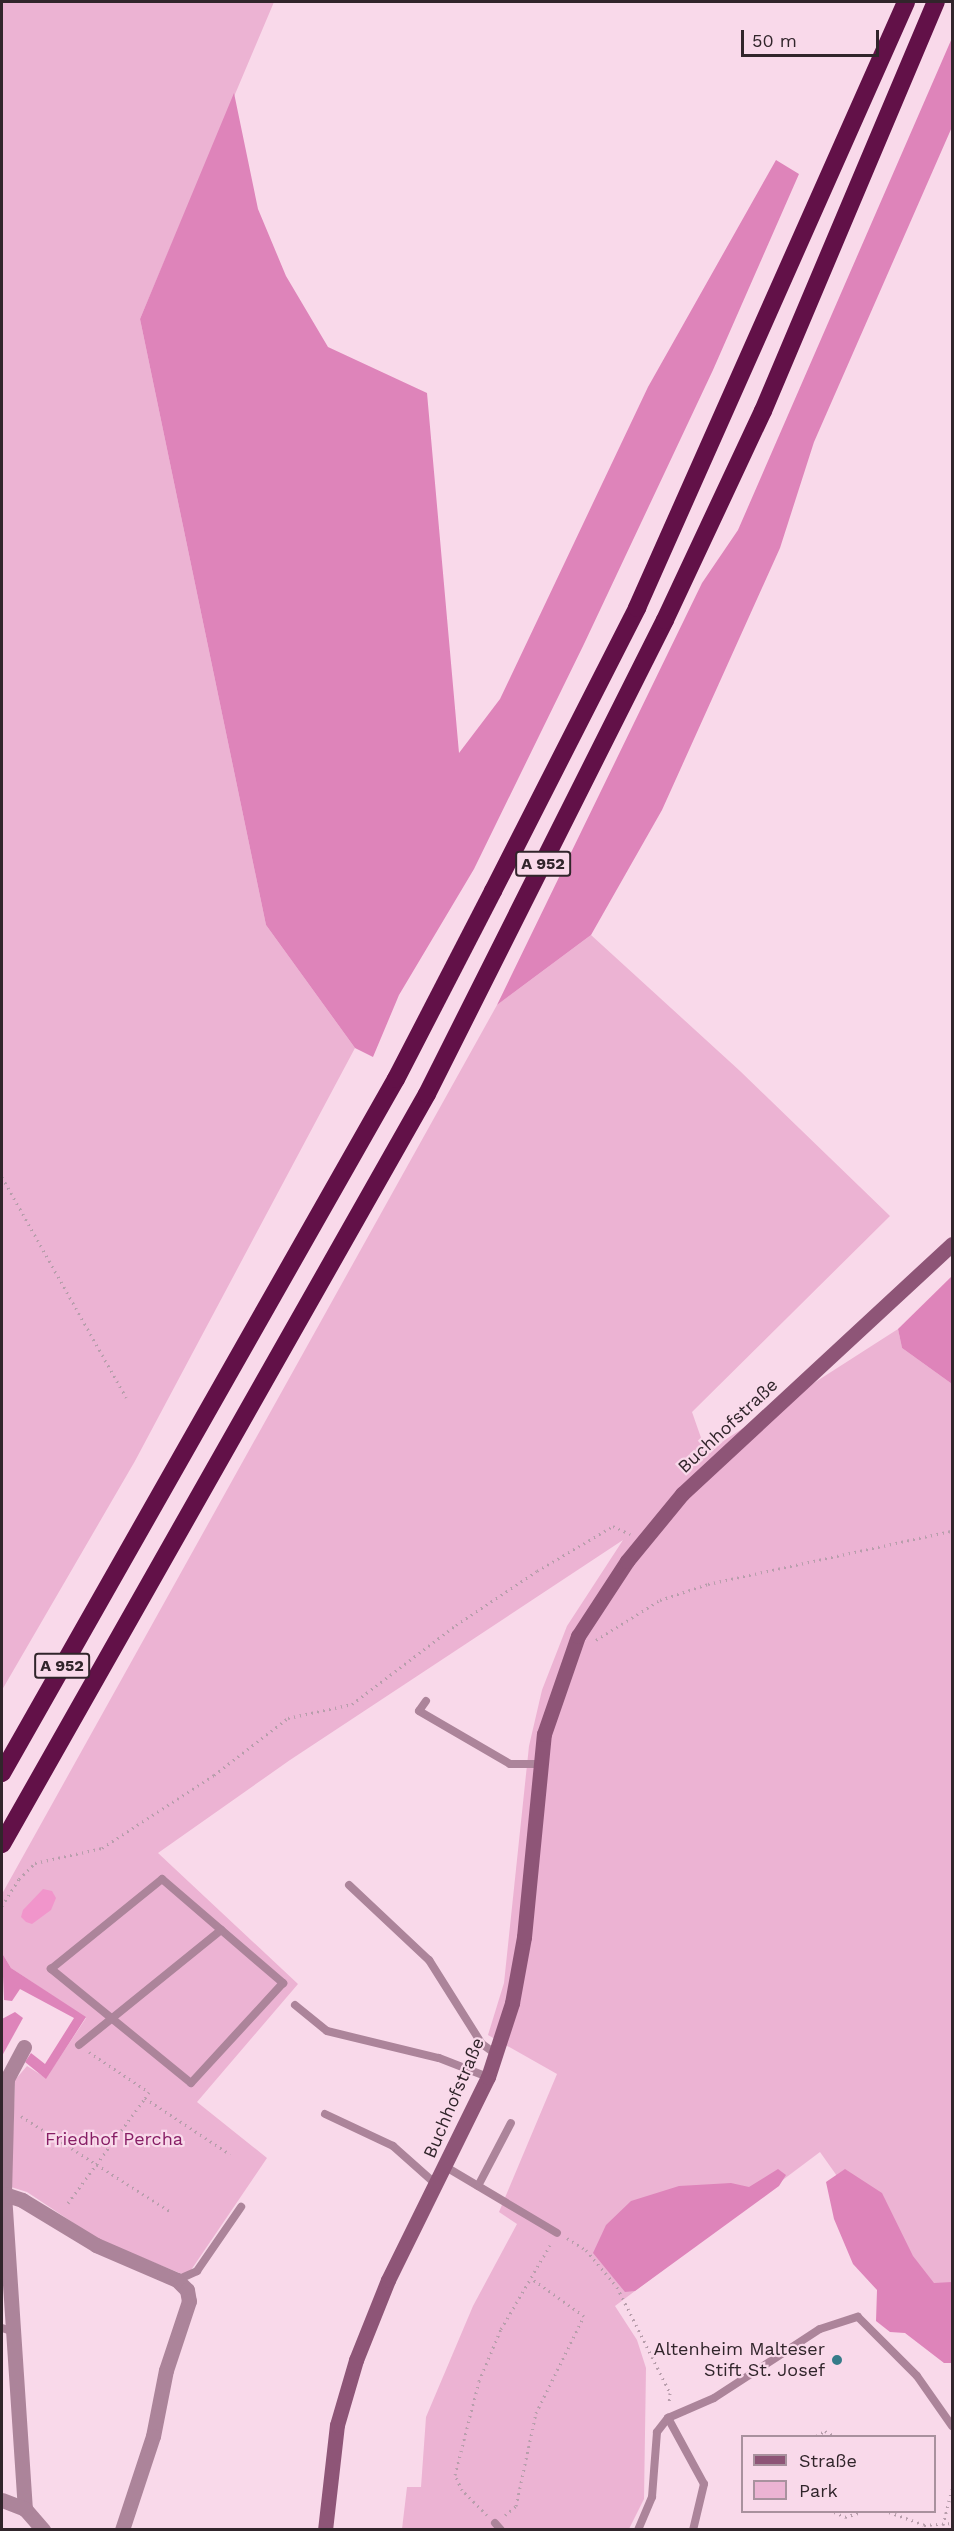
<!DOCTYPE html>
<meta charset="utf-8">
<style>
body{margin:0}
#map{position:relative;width:954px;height:2531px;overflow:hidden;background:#f9d9ea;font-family:"Work Sans",sans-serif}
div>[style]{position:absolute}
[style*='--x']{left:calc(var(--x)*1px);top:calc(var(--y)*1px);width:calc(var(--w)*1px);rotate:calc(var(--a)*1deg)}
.green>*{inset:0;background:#ecb3d3}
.forest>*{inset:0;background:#de84ba}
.water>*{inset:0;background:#f195cb}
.path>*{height:3px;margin-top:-1.5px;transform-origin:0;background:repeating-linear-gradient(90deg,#b89eac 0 1.5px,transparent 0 6px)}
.lane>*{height:8px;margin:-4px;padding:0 4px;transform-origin:4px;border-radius:4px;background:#ac849a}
.street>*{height:15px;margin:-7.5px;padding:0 7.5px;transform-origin:7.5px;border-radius:7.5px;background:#ac849a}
.secondary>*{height:15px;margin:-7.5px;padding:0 7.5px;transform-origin:7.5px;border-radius:7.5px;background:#8e5577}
.highway>*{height:18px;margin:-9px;padding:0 9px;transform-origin:9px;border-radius:9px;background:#621148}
.dots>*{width:16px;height:16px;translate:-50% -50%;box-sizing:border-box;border:3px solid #f9d9ea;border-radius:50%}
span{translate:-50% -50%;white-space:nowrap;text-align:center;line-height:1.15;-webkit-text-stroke:4.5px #f9d9ea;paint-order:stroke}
.shield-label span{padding:2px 4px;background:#f9d9ea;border:2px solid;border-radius:4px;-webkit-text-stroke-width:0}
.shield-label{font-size:16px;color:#31252b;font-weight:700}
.street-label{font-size:18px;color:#31252b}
.park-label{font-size:18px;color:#871e65}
.poi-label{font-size:18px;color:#31252b}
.right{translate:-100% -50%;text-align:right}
.frame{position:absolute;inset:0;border:3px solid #31252b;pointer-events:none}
.legend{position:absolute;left:741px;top:2435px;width:195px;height:78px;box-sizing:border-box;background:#f9d9ea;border:2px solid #a9919e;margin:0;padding:8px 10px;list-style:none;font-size:18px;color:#31252b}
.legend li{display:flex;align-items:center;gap:12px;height:30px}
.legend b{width:30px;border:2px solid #a9919e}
.scale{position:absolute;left:741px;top:30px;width:138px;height:27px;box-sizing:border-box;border:3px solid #31252b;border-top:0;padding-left:8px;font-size:18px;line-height:21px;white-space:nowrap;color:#31252b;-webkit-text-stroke:4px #f9d9ea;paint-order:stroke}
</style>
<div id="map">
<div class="green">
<i style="clip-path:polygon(2px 2px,274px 2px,140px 319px,266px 925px,355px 1048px,135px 1461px,2px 1690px)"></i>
<i style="clip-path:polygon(591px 935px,740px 1071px,890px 1216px,692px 1412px,706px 1452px,898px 1329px,902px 1348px,952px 1384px,952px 2303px,895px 2258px,820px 2152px,615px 2306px,637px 2340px,646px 2368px,644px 2499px,629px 2529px,402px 2529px,407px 2487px,421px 2487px,426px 2417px,473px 2306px,517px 2224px,499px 2212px,557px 2074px,488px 2035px,504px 1983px,529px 1746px,542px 1690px,567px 1626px,623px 1540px,290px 1760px,158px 1853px,298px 1984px,197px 2102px,267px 2158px,187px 2276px,99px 2240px,27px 2192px,11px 2187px,15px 2080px,27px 2066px,46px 2078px,86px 2018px,11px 1968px,2px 1953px,2px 1894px,497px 1005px)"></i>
</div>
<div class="forest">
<i style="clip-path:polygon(952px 38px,952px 127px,814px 442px,780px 548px,662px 810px,591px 935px,497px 1005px,702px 583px,738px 530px)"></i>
<i style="clip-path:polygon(234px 93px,258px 209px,286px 276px,328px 347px,427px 393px,459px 753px,500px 699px,648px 387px,776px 160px,799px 174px,713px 370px,584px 644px,474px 869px,399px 995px,373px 1057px,355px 1048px,266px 925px,140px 319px)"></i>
<i style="clip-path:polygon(952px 1276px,952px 1384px,902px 1348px,898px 1329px)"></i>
<i style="clip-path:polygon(2px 1953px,11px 1968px,86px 2017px,46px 2079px,25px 2062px,31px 2053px,45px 2064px,74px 2018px,20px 1989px,12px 2001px,4px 2000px)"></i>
<i style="clip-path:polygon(15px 2012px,23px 2018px,2px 2056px,2px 2019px)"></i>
<i style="clip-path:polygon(778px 2169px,786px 2175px,779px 2186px,635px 2291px,625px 2292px,593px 2253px,606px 2225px,631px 2201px,679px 2186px,731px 2183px,749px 2187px)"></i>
<i style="clip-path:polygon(845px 2169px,882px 2193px,913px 2256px,934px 2283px,952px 2282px,952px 2363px,944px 2363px,905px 2333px,890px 2332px,876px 2321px,877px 2290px,853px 2264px,834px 2219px,826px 2182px)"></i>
</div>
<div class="water">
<i style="clip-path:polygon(43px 1889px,52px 1891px,56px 1898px,51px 1910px,32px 1924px,26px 1922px,21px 1917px,23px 1910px)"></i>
</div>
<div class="path">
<i style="--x:2;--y:1177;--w:253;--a:60.6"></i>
<i style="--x:596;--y:1640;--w:75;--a:-32"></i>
<i style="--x:660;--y:1600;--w:51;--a:-18.4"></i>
<i style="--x:708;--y:1584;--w:250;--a:-12.3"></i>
<i style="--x:2;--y:1906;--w:32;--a:-58"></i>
<i style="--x:19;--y:1879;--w:23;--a:-45"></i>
<i style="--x:35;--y:1863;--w:69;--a:-12.6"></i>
<i style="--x:102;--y:1848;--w:134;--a:-33.1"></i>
<i style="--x:214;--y:1775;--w:93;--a:-37.6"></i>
<i style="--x:288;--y:1718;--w:66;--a:-12.3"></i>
<i style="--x:352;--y:1704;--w:131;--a:-37.2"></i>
<i style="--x:456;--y:1625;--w:97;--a:-33.7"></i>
<i style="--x:537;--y:1571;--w:88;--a:-30.6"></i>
<i style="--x:613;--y:1526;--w:19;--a:25"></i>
<i style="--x:89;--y:2052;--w:72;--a:33.7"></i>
<i style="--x:149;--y:2092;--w:7;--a:124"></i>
<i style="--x:21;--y:2116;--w:178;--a:32.6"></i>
<i style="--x:68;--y:2203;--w:130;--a:-53.7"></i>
<i style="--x:145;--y:2098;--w:102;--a:33.4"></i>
<i style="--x:567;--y:2238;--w:22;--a:32"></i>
<i style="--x:586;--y:2250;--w:48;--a:50"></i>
<i style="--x:617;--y:2287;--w:119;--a:63.4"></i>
<i style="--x:670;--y:2393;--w:11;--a:95"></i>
<i style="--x:816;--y:2436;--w:10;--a:-29"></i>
<i style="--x:825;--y:2431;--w:11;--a:27"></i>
<i style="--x:834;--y:2512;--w:12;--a:24"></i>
<i style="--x:845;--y:2517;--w:17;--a:-17"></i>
<i style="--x:889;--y:2512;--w:37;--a:20"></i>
<i style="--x:924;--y:2525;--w:28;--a:-4"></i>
<i style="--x:487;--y:2515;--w:35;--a:-135"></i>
<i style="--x:462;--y:2490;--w:17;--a:-115"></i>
<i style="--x:455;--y:2475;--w:97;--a:-75.7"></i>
<i style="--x:479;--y:2381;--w:56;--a:-67.1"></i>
<i style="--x:501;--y:2329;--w:97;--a:-59.7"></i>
<i style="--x:505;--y:2515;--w:14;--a:-39"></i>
<i style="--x:516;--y:2506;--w:95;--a:-77.9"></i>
<i style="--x:536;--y:2413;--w:108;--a:-63.7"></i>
<i style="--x:584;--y:2316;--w:65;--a:-144.4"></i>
<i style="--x:943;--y:2525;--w:37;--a:-76"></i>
</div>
<div class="lane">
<i style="--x:426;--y:1701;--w:12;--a:125"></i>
<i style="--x:419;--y:1711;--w:105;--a:30.2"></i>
<i style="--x:510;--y:1764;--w:31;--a:0"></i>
<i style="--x:162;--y:1879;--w:160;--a:40.7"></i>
<i style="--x:283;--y:1983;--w:136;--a:132.6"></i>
<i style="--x:191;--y:2083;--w:181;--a:-140.8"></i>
<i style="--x:51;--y:1969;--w:143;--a:-39"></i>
<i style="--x:349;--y:1885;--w:110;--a:43.2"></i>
<i style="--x:429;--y:1960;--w:99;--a:57.8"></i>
<i style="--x:482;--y:2044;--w:17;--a:36"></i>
<i style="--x:295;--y:2005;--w:41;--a:39.1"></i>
<i style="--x:327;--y:2031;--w:115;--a:13.6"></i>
<i style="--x:439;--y:2058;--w:53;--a:21.2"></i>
<i style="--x:79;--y:2045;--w:183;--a:-39"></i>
<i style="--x:325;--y:2114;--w:75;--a:25.2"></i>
<i style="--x:393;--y:2146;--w:59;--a:41.6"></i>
<i style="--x:446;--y:2167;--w:129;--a:30.7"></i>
<i style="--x:478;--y:2186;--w:71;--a:-62.4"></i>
<i style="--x:177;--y:2280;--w:22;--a:-24"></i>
<i style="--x:197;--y:2271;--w:78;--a:-55.5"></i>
<i style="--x:2;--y:2328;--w:9;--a:18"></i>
<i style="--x:668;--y:2418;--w:50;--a:-23.5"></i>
<i style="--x:714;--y:2398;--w:126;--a:-33.1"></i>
<i style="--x:820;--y:2329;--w:40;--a:-18"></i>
<i style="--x:858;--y:2317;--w:83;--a:45"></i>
<i style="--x:917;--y:2376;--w:61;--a:55"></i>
<i style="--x:495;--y:2523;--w:9;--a:49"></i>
<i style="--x:638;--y:2530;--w:36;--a:-67"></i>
<i style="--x:652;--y:2497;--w:65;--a:-85.6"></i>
<i style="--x:657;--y:2432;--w:18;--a:-52"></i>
<i style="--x:668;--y:2418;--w:75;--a:61.4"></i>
<i style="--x:704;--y:2484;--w:47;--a:103.4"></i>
</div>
<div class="street">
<i style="--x:24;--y:2047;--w:36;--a:118"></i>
<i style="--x:7;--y:2079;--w:115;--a:91.5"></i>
<i style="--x:4;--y:2194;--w:316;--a:86.2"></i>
<i style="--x:25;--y:2509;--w:28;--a:49"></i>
<i style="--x:4;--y:2194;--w:19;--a:18"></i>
<i style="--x:22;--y:2200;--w:87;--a:31.3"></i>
<i style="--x:96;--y:2245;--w:88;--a:23.4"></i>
<i style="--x:177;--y:2280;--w:14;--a:45"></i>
<i style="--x:187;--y:2290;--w:11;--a:80"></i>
<i style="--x:189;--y:2301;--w:73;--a:108.4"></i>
<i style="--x:166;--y:2370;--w:67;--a:101.1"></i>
<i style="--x:153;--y:2436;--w:99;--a:108.3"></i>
<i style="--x:2;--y:2500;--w:25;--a:21"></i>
</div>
<div class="secondary">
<i style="--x:325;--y:2530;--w:106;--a:-83.5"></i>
<i style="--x:337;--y:2425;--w:68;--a:-73.7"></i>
<i style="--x:356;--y:2360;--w:86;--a:-68.2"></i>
<i style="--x:388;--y:2280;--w:226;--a:-63.8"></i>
<i style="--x:488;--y:2077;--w:78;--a:-72"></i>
<i style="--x:512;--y:2003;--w:67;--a:-79.7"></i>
<i style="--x:524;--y:1937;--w:204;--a:-84.4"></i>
<i style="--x:544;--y:1734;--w:104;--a:-70.9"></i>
<i style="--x:578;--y:1636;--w:90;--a:-56.8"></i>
<i style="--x:627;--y:1561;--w:87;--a:-50.6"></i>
<i style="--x:682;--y:1494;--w:368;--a:-42.8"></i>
</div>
<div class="highway">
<i style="--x:2;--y:1773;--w:798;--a:-60.42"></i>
<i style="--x:396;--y:1079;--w:212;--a:-62.7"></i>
<i style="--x:493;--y:891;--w:318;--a:-63"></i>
<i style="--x:637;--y:608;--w:663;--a:-66.06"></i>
<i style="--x:2;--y:1844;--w:862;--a:-60.46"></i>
<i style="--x:427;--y:1094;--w:530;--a:-63.34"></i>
<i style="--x:665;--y:620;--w:231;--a:-64.9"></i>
<i style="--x:763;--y:411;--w:444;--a:-67.1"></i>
</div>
<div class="dots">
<i style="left:837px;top:2360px;background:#367b89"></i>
</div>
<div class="shield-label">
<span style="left:543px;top:864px">A 952</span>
<span style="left:62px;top:1666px">A 952</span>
</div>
<div class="street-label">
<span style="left:728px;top:1426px;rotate:-43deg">Buchhofstraße</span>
<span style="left:454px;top:2098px;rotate:-67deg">Buchhofstraße</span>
</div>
<div class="park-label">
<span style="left:114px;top:2139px">Friedhof Percha</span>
</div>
<div class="poi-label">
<span class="right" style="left:825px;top:2360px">Altenheim Malteser<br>Stift St. Josef</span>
</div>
<div class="frame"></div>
<ul class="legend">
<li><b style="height:8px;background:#8e5577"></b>Straße</li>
<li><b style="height:16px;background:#ecb3d3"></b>Park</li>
</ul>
<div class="scale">50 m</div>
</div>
